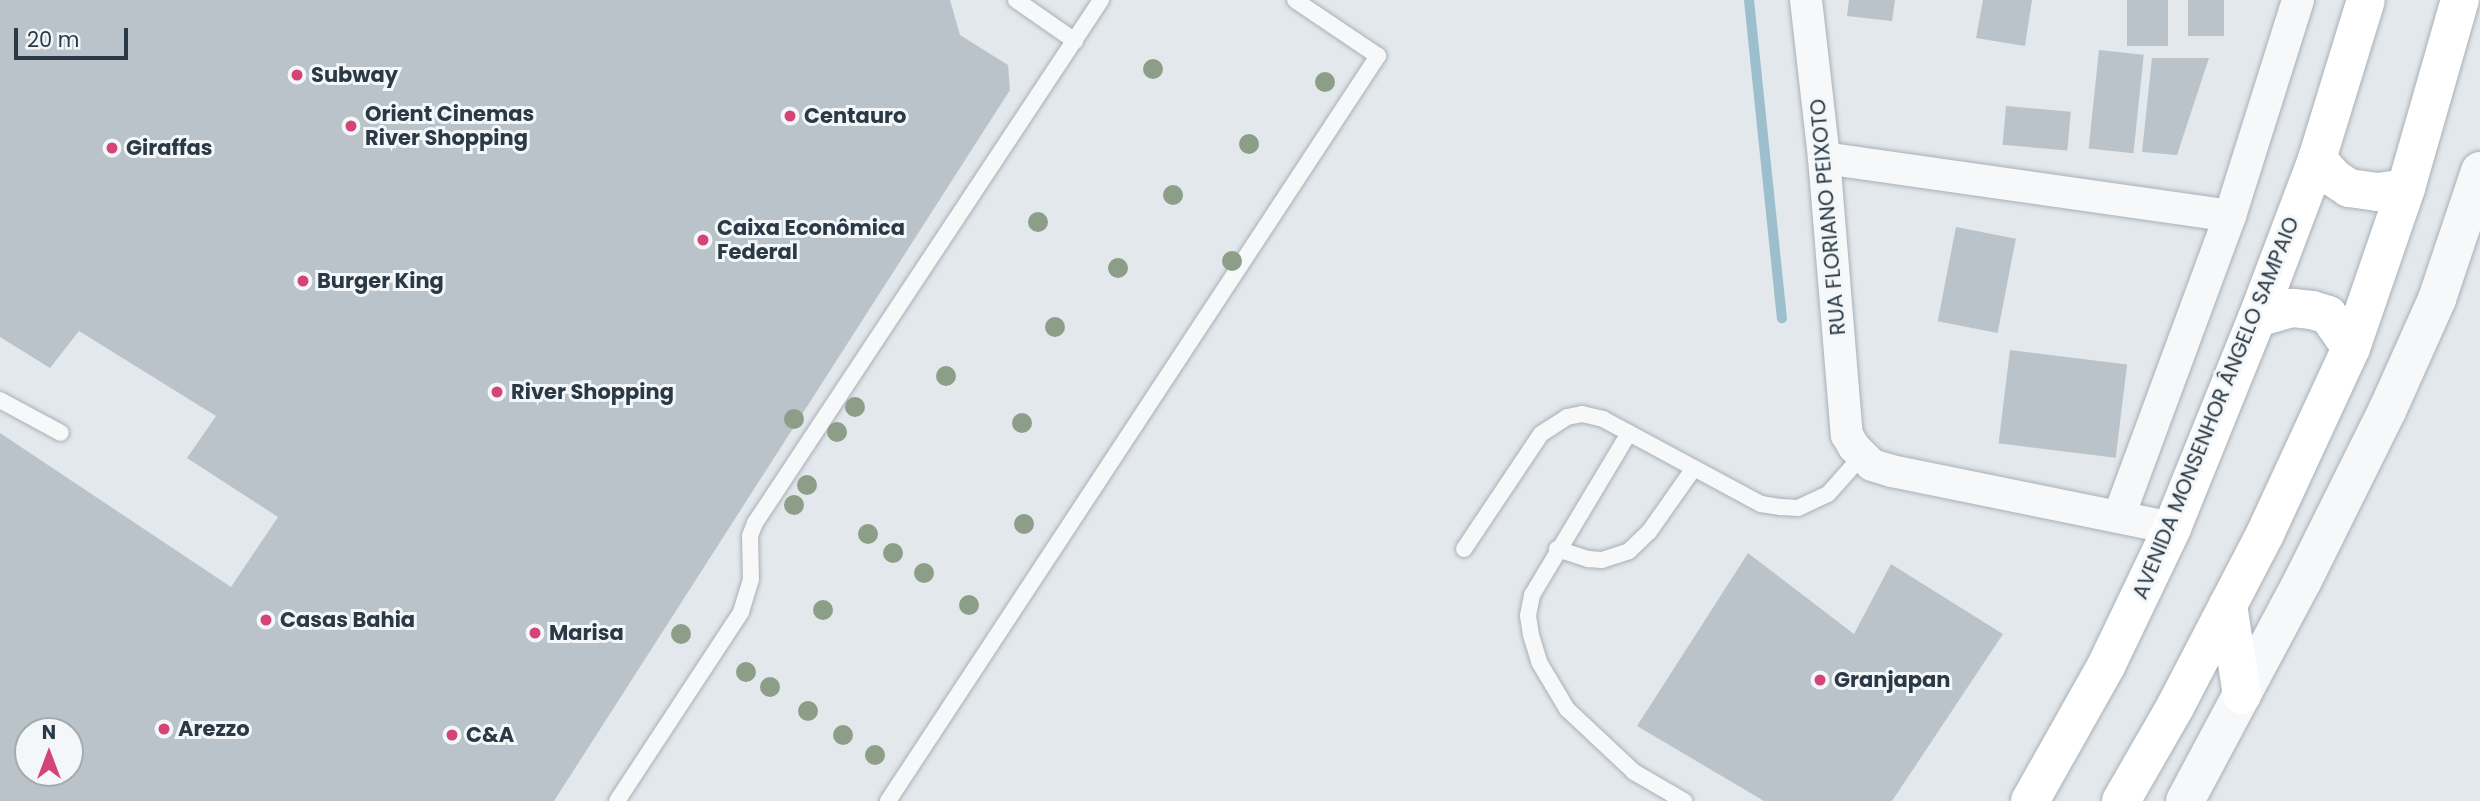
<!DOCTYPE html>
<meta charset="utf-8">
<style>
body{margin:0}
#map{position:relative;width:2480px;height:801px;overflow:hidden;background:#e3e8ec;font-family:Poppins,sans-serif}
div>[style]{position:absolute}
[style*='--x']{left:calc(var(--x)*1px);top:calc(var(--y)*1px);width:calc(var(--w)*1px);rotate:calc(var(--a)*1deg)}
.stream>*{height:10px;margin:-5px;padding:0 5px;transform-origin:5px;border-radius:5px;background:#9dbecd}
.building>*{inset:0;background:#bac3ca;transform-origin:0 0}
.roads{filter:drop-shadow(0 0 2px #a8b0b7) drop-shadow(0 0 2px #a8b0b7)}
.service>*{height:16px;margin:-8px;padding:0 8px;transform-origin:8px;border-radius:8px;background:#f6f8fa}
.minor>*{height:32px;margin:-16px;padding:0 16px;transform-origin:16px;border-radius:16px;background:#f6f8fa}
.tertiary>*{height:38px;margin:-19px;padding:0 19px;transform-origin:19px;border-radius:19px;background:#f6f8fa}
.primary>*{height:38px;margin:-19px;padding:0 19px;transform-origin:19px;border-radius:19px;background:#fff}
.trees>*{width:20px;height:20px;margin:-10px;border-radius:50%;background:#8d9e88}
.dots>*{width:19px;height:19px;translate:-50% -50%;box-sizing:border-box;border:4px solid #f3f7f9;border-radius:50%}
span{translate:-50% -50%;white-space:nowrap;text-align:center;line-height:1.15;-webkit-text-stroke:6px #f3f7f9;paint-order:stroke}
.poi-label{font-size:21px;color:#2a3945;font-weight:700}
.left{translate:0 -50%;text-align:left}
.street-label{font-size:21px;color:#2a3945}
.north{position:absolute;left:14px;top:717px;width:70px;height:70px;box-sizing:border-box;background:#f3f7f9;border:2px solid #a3abb1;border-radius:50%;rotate:0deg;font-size:19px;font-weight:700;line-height:28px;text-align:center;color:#2a3945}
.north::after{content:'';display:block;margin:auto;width:24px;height:32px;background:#d54476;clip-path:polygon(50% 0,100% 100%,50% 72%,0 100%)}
.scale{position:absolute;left:14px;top:28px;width:114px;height:32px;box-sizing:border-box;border:4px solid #2a3945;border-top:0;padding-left:9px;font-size:21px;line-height:24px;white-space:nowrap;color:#2a3945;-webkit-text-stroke:5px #f3f7f9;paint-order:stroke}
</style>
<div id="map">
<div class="stream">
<i style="--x:1749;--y:0;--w:320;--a:84.1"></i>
</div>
<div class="building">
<i style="clip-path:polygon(evenodd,0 0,950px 0,960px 35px,1008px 65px,1010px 90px,554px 801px,0 801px,0 433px,231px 587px,278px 517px,187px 458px,216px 416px,79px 331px,50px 368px,0 337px,0 0,28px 731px,70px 731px,70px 773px,28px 773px,28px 731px)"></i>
<i style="clip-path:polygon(1849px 0,1895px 0,1892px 21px,1847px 16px)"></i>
<i style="clip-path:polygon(1983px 0,2032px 0,2025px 46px,1976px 38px)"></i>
<i style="left:2127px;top:0;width:41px;height:46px"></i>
<i style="left:2188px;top:0;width:36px;height:36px"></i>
<i style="left:2099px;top:50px;width:45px;height:99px;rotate:6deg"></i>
<i style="clip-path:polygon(2152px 58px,2209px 58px,2177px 155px,2142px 152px)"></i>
<i style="left:2006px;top:106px;width:65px;height:39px;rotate:5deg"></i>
<i style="left:1956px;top:227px;width:61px;height:96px;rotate:11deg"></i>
<i style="left:2010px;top:350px;width:118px;height:94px;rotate:7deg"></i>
<i style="clip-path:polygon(1748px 553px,1854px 634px,1891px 564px,2003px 634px,1892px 801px,1764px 801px,1637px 726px)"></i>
</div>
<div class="roads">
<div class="service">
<i style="--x:1016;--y:0;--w:72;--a:34.8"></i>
<i style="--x:0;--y:400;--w:69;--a:28.4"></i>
<i style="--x:1629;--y:433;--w:189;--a:120.9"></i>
<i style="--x:1532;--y:595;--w:21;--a:101"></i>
<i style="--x:1528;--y:616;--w:19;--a:81"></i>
<i style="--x:1531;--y:635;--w:28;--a:73"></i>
<i style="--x:1539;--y:662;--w:55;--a:59.2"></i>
<i style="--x:1567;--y:709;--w:92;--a:43.2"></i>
<i style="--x:1634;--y:772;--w:58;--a:30.1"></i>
<i style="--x:1464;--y:549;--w:138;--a:-56.2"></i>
<i style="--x:1541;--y:434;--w:31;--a:-33"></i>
<i style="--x:1567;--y:417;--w:15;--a:-11"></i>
<i style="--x:1582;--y:414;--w:22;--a:13"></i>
<i style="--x:1603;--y:419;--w:179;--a:28.3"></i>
<i style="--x:1761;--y:504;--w:20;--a:9"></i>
<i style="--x:1781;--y:507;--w:17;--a:3"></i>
<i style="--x:1798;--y:508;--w:33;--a:-25"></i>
<i style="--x:1828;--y:494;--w:50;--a:-48.3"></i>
<i style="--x:1557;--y:549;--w:33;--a:18"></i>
<i style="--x:1588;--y:559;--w:14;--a:4"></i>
<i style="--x:1602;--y:560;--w:28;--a:-18"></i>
<i style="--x:1629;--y:551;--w:28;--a:-44"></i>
<i style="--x:1649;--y:532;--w:78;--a:-54.9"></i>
<i style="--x:617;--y:801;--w:226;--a:-56.7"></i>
<i style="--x:741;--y:612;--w:34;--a:-73"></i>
<i style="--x:751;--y:579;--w:43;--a:-91.3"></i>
<i style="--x:750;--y:536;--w:14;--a:-69"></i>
<i style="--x:755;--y:523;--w:627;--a:-56.51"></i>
<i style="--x:888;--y:801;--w:892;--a:-56.67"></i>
<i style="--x:1378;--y:56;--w:100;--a:-146"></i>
</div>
<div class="minor">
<i style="--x:1806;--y:0;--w:159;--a:83.5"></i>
<i style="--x:1824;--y:158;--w:278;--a:85.3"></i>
<i style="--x:1847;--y:435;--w:14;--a:60"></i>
<i style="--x:1854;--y:447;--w:25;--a:45"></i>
<i style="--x:1872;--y:465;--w:21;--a:17"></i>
<i style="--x:1892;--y:471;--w:286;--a:11.5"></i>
<i style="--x:1824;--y:158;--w:410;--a:8.1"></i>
<i style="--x:2119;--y:516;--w:320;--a:-69.7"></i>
<i style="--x:2230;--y:216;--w:226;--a:-72.5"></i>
</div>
<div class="tertiary">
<i style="--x:2185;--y:801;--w:251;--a:-61.9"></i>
<i style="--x:2303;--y:580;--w:189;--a:-63.6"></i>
<i style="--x:2387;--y:411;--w:123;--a:-65.9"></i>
<i style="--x:2437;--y:299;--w:135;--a:-71.4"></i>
</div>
<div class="primary">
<i style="--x:2317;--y:159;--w:25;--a:48"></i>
<i style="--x:2334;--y:178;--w:18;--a:34"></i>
<i style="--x:2349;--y:188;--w:29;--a:8"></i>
<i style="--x:2378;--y:192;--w:28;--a:-8"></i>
<i style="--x:2257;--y:318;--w:37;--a:-16"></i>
<i style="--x:2293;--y:308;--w:19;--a:6"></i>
<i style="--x:2312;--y:310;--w:17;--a:17"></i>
<i style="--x:2328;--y:315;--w:40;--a:55.1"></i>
<i style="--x:2228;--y:605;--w:91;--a:81.2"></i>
<i style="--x:2030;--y:801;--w:155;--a:-60.6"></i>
<i style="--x:2106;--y:666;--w:153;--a:-64.4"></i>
<i style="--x:2172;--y:528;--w:227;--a:-68"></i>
<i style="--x:2257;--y:318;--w:170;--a:-69.3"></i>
<i style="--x:2317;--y:159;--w:166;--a:-72.9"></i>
<i style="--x:2121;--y:801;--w:108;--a:-60.1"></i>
<i style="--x:2175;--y:707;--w:195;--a:-62.5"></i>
<i style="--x:2265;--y:534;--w:205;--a:-65.2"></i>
<i style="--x:2351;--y:348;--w:169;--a:-71"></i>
<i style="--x:2406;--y:188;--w:196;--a:-74"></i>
</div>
</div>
<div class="trees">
<i style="left:1153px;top:69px"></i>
<i style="left:1325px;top:82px"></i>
<i style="left:1249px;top:144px"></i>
<i style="left:1173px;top:195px"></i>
<i style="left:1038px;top:222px"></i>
<i style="left:1232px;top:261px"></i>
<i style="left:1118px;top:268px"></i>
<i style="left:1055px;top:327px"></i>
<i style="left:946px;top:376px"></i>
<i style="left:855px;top:407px"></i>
<i style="left:794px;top:419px"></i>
<i style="left:1022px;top:423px"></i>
<i style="left:837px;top:432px"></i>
<i style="left:807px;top:485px"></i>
<i style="left:794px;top:505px"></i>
<i style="left:1024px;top:524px"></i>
<i style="left:868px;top:534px"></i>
<i style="left:893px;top:553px"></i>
<i style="left:924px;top:573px"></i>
<i style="left:969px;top:605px"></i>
<i style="left:823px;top:610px"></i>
<i style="left:681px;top:634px"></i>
<i style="left:746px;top:672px"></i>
<i style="left:770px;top:687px"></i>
<i style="left:808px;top:711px"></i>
<i style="left:843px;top:735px"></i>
<i style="left:875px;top:755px"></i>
</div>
<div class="dots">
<i style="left:297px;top:75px;background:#d54476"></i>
<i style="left:790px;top:116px;background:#d54476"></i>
<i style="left:351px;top:126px;background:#d54476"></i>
<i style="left:112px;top:148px;background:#d54476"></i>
<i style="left:703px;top:240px;background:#d54476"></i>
<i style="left:303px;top:281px;background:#d54476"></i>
<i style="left:497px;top:392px;background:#d54476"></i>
<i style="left:266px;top:620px;background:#d54476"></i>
<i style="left:535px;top:633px;background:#d54476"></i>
<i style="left:1820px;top:680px;background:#d54476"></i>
<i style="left:164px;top:729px;background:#d54476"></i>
<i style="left:452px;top:735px;background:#d54476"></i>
</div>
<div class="poi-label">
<span class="left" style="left:311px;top:75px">Subway</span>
<span class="left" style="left:365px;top:126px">Orient Cinemas<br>River Shopping</span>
<span class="left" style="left:804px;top:116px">Centauro</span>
<span class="left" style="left:126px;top:148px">Giraffas</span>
<span class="left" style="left:717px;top:240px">Caixa Econômica<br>Federal</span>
<span class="left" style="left:317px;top:281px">Burger King</span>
<span class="left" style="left:511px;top:392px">River Shopping</span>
<span class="left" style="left:280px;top:620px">Casas Bahia</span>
<span class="left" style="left:549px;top:633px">Marisa</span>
<span class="left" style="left:1834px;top:680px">Granjapan</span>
<span class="left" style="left:178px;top:729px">Arezzo</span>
<span class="left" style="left:466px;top:735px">C&amp;A</span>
</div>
<div class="street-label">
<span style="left:1828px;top:217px;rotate:-95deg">RUA FLORIANO PEIXOTO</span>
<span style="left:2216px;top:408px;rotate:-68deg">AVENIDA MONSENHOR ÂNGELO SAMPAIO</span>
</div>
<div class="north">N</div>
<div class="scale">20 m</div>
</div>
